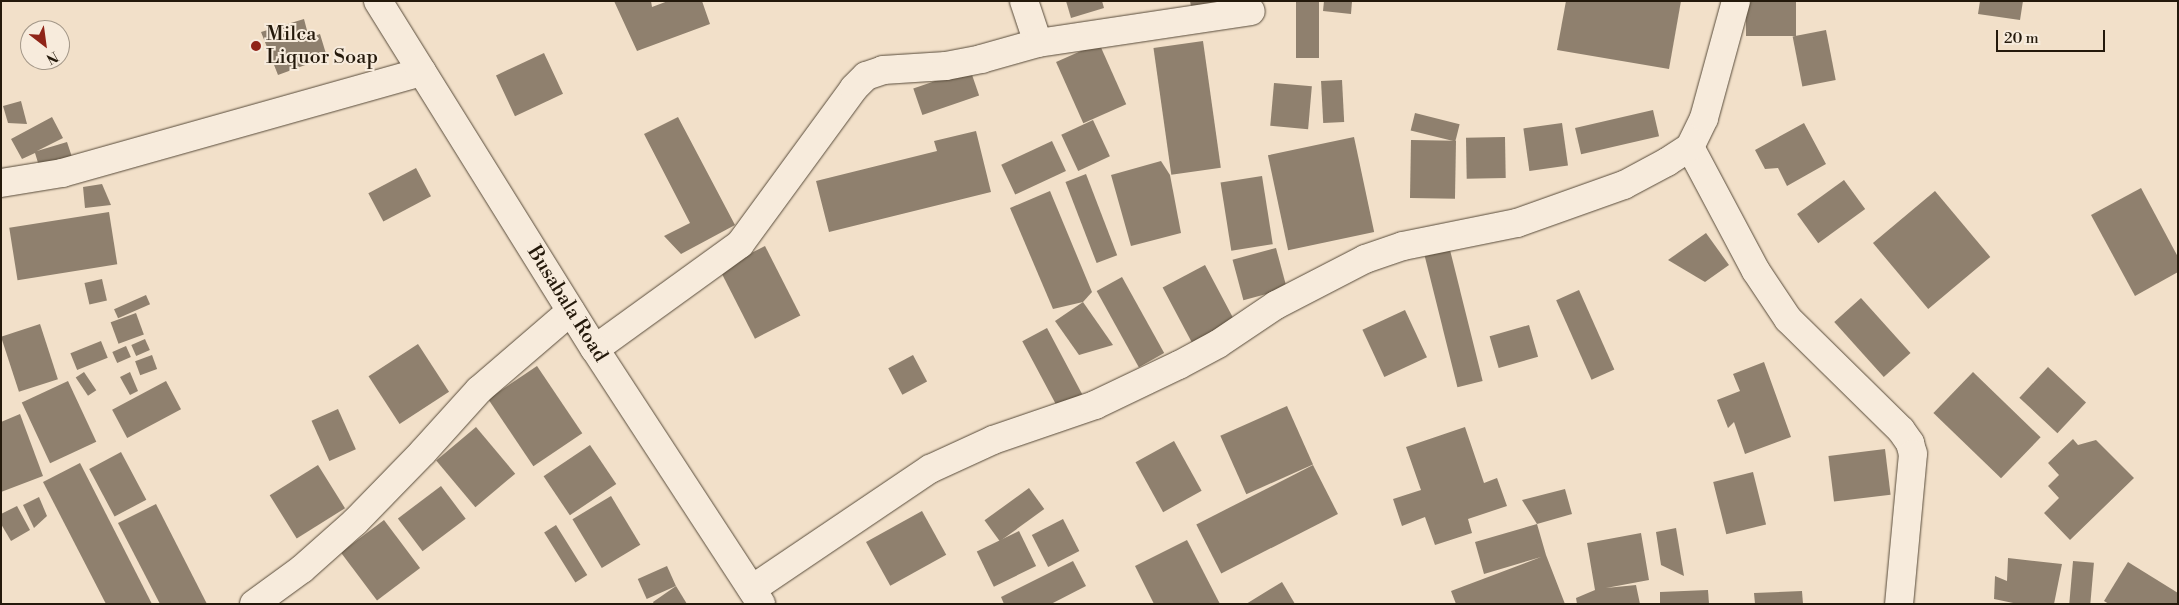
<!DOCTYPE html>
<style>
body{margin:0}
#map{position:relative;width:2179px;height:605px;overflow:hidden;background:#f2e0c9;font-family:"Libre Bodoni",serif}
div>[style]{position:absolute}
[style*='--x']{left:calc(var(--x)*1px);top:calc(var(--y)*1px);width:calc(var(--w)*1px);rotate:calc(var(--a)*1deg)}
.building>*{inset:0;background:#8f806e;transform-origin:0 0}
.roads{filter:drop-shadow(0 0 1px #584b3a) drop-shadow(0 0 1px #584b3a)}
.minor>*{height:28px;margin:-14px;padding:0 14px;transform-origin:14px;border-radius:14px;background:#f7ebdc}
.tertiary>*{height:28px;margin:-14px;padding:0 14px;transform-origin:14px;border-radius:14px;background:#f7ebdc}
.dots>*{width:14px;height:14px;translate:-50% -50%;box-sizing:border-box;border:2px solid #f7ebdc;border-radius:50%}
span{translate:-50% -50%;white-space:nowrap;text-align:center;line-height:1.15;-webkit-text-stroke:4px #f7ebdc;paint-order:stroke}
.poi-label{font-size:20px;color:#24190b}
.left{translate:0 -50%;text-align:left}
.street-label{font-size:20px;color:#24190b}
.frame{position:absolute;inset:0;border:2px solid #24190b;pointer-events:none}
.north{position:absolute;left:20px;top:20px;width:50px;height:50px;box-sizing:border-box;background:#f7ebdc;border:1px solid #a39788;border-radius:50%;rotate:150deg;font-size:14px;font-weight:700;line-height:20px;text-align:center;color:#24190b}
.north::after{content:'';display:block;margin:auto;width:18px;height:22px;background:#8f2418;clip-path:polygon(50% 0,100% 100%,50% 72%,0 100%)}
.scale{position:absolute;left:1996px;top:30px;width:109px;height:22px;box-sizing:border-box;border:2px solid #24190b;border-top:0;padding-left:6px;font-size:15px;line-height:18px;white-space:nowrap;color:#24190b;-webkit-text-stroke:4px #f7ebdc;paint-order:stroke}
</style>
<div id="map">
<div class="building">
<i style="clip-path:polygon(614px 1px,651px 1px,652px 7px,668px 1px,702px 1px,710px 24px,637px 51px)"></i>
<i style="clip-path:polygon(1066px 1px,1102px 1px,1104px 8px,1071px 18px)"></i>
<i style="clip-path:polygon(1190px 1px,1242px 1px,1192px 12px)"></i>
<i style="left:1296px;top:1px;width:23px;height:57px"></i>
<i style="clip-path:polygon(1324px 1px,1352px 1px,1351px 14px,1323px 11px)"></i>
<i style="clip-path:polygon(1566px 1px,1681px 1px,1669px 69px,1557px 50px)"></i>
<i style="left:1746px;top:1px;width:50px;height:35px"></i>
<i style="clip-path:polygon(1980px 1px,2023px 1px,2020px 20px,1978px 14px)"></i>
<i style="clip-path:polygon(304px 19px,309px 38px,320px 34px,327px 57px,278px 75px,261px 32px)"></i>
<i style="left:1826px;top:30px;width:51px;height:34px;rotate:79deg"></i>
<i style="left:1203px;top:41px;width:128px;height:50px;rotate:82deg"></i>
<i style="left:1099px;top:43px;width:67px;height:47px;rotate:66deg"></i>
<i style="left:544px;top:53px;width:45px;height:53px;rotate:65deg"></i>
<i style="left:970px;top:69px;width:28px;height:60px;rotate:71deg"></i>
<i style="left:1342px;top:80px;width:42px;height:21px;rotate:87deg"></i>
<i style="left:1274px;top:83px;width:38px;height:43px;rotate:5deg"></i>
<i style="clip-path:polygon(21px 101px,27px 124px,8px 123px,3px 106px)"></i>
<i style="left:1653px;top:110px;width:27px;height:80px;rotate:77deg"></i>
<i style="left:1415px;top:113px;width:46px;height:18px;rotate:14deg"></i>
<i style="clip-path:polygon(52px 117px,63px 138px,37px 151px,67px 142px,72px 157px,39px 166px,35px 153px,22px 159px,11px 139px)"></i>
<i style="clip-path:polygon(678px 117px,735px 225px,681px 254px,664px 236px,690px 223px,644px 134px)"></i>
<i style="left:1093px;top:120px;width:40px;height:35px;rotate:65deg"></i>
<i style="left:1562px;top:123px;width:43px;height:39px;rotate:82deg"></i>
<i style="clip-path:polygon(1804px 123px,1826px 164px,1787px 186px,1778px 168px,1765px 169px,1755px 150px)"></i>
<i style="clip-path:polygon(976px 131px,991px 192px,829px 232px,816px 181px,937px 151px,934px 141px)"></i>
<i style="left:1354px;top:137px;width:97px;height:88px;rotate:78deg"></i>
<i style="left:1505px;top:137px;width:41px;height:39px;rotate:89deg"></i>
<i style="left:1411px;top:140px;width:45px;height:58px;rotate:1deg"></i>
<i style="left:1052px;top:141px;width:33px;height:56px;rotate:65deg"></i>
<i style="clip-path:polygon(1161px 161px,1170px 175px,1181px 233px,1131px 246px,1111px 175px)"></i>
<i style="left:416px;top:168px;width:32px;height:54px;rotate:62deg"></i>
<i style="left:1086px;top:174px;width:87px;height:22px;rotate:69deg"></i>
<i style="left:1262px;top:176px;width:69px;height:42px;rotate:81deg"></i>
<i style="left:1844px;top:180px;width:36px;height:58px;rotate:54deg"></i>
<i style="clip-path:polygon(102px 184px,111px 205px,85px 208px,83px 187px)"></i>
<i style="clip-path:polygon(2141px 188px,2178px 257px,2178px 272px,2135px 296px,2091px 215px)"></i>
<i style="clip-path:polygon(1050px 191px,1092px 292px,1083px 302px,1053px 309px,1010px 208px)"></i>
<i style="left:1935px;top:191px;width:86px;height:81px;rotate:50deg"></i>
<i style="left:109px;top:212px;width:53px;height:101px;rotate:81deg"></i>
<i style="clip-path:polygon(1706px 233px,1729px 265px,1705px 282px,1668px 260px)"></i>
<i style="left:765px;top:246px;width:78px;height:51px;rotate:63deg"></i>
<i style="left:1276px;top:248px;width:42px;height:45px;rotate:75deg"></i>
<i style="left:1450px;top:250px;width:135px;height:26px;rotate:76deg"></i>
<i style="left:1205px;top:265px;width:64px;height:48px;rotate:62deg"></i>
<i style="left:1122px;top:277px;width:87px;height:29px;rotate:61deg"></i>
<i style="left:102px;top:279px;width:22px;height:18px;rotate:77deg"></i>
<i style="left:1579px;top:290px;width:87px;height:25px;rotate:66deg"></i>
<i style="left:146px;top:295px;width:10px;height:35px;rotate:66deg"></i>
<i style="left:1861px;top:298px;width:74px;height:36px;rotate:48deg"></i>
<i style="clip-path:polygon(1083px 302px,1113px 345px,1079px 355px,1055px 321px)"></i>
<i style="left:1405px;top:310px;width:52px;height:47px;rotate:65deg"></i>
<i style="left:136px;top:313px;width:23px;height:27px;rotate:70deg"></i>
<i style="left:40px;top:324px;width:58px;height:41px;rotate:72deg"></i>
<i style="left:1529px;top:325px;width:33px;height:41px;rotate:74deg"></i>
<i style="left:1047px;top:328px;width:75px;height:28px;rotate:62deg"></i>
<i style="left:145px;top:339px;width:12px;height:15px;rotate:66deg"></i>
<i style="left:101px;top:341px;width:18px;height:33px;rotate:68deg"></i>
<i style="left:418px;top:344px;width:57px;height:59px;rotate:57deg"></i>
<i style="left:126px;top:346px;width:12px;height:15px;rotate:66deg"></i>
<i style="left:152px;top:355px;width:15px;height:18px;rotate:70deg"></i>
<i style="left:913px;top:355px;width:30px;height:28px;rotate:62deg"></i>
<i style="clip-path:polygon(1764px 362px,1791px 437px,1745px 454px,1734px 422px,1728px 428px,1717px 400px,1740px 391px,1733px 374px)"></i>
<i style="left:537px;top:366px;width:81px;height:59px;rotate:56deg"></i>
<i style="left:2048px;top:367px;width:52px;height:42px;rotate:43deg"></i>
<i style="left:84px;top:372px;width:22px;height:10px;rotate:56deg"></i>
<i style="clip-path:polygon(130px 372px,138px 391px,130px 395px,120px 377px)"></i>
<i style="left:1973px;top:372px;width:94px;height:57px;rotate:44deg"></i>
<i style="left:68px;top:381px;width:67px;height:51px;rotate:65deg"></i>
<i style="left:166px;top:381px;width:32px;height:61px;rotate:62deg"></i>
<i style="left:1287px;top:406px;width:64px;height:73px;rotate:66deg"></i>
<i style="left:338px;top:409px;width:44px;height:29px;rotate:66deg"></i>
<i style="clip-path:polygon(20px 414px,43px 476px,1px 492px,1px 422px)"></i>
<i style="left:476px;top:427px;width:61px;height:52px;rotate:50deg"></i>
<i style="clip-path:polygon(1465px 427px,1484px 483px,1497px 478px,1507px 506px,1468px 519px,1472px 533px,1435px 545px,1425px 517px,1402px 526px,1393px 499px,1421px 490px,1406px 447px)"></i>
<i style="clip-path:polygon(2073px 439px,2078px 445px,2096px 440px,2134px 478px,2070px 540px,2044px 513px,2059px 498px,2048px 486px,2059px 475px,2048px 463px)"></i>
<i style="left:1174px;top:441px;width:57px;height:44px;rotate:61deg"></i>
<i style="left:590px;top:445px;width:47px;height:56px;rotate:56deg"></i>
<i style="left:1885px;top:449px;width:46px;height:57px;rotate:83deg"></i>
<i style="left:121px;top:452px;width:54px;height:36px;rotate:62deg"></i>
<i style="clip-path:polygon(80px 463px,152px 604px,106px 604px,43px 482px)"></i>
<i style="left:318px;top:465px;width:51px;height:57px;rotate:58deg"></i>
<i style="left:1313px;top:465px;width:55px;height:131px;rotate:63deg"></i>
<i style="left:1753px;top:472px;width:54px;height:41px;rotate:76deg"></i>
<i style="left:441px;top:486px;width:41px;height:54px;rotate:53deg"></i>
<i style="left:1029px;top:488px;width:26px;height:55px;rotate:54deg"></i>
<i style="clip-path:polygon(1565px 489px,1572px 514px,1537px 524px,1522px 500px)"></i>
<i style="left:611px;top:496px;width:57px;height:45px;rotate:59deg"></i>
<i style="clip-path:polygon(39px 497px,47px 516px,34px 528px,23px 505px)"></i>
<i style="clip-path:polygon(156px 504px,207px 604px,160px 604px,118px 523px)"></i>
<i style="clip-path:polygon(17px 506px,30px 530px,11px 541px,1px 524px,1px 514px)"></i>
<i style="left:922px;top:511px;width:50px;height:64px;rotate:61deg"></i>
<i style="left:1063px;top:519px;width:36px;height:35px;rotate:63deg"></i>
<i style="left:384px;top:520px;width:60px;height:54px;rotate:53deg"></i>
<i style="clip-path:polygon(1537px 524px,1546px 555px,1565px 604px,1456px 604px,1451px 591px,1541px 557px,1484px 574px,1475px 542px)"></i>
<i style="left:556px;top:525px;width:59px;height:14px;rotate:58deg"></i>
<i style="clip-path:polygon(1676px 528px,1684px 576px,1661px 565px,1656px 532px)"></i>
<i style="left:1019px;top:531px;width:39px;height:47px;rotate:64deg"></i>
<i style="clip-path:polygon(1641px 533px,1649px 580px,1606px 588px,1636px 585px,1640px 604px,1577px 604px,1576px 598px,1595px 590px,1587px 543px)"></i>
<i style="clip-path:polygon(1187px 540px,1220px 604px,1154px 604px,1135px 566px)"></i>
<i style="clip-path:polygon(2008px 558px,2062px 564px,2054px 604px,2018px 604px,1994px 599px,1995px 576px,2007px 581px)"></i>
<i style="clip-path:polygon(1073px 561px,1086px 586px,1051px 604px,1004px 604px,1001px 597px)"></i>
<i style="left:2073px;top:561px;width:21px;height:43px;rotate:5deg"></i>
<i style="clip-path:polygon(2128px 562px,2178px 593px,2178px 604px,2109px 604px,2104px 601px)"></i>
<i style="left:667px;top:566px;width:22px;height:32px;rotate:66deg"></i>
<i style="clip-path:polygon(1282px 582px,1295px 604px,1246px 604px)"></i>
<i style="clip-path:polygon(676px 586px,687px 604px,654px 604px,653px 602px)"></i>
<i style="clip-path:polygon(1708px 590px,1709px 604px,1660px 604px,1660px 592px)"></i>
<i style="clip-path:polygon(1802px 591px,1803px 604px,1755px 604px,1754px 593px)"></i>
</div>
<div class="roads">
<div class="minor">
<i style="--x:1024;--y:1;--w:44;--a:71.6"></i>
<i style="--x:1690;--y:147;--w:140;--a:62"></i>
<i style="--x:1756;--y:271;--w:58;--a:56.3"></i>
<i style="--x:1788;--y:319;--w:158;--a:44.5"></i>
<i style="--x:1901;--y:430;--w:16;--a:55"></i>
<i style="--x:1910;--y:443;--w:11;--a:75"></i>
<i style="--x:1913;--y:454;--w:151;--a:95.3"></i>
<i style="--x:1;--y:183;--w:62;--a:-9.3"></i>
<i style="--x:62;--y:173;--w:374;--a:-15.7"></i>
<i style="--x:595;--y:349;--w:179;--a:-35.9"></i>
<i style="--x:740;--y:244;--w:193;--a:-53.8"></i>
<i style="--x:854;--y:88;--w:17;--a:-45"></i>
<i style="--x:866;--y:76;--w:18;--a:-19"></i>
<i style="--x:883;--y:70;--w:63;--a:-3.6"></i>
<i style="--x:946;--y:66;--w:36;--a:-11"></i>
<i style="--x:981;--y:59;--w:59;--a:-15.7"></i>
<i style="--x:1038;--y:43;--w:215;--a:-8.5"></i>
<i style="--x:752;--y:589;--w:215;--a:-34"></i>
<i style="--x:930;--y:469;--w:69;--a:-24.7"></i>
<i style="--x:993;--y:440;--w:108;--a:-18.9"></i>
<i style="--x:1095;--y:405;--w:93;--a:-25.5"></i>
<i style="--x:1179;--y:365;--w:44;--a:-28.3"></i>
<i style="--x:1218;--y:344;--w:70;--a:-33.9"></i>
<i style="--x:1276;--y:305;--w:100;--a:-27.3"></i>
<i style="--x:1365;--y:259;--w:40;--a:-18.9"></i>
<i style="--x:1403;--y:246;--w:116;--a:-11.4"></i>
<i style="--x:1517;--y:223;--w:114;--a:-19.6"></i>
<i style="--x:1624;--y:185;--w:49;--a:-28.1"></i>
<i style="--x:1667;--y:162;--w:27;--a:-33"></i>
<i style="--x:1690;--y:147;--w:32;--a:-64"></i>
<i style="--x:1704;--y:118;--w:121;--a:-74.7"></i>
<i style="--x:254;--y:604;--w:59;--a:-36.1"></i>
<i style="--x:302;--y:569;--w:71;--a:-41.6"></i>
<i style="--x:355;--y:522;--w:98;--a:-45.8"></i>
<i style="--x:423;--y:452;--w:84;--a:-47.9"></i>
<i style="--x:479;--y:390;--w:121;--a:-40.7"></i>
</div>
<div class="tertiary">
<i style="--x:378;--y:1;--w:410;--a:58.1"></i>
<i style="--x:595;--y:349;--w:304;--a:56.9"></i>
</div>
</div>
<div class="dots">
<i style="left:256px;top:46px;background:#8f2418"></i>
</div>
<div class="poi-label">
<span class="left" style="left:266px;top:46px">Milca<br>Liquor Soap</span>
</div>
<div class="street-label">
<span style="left:567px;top:304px;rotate:58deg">Busabala Road</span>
</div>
<div class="frame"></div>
<div class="north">N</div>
<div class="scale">20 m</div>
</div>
